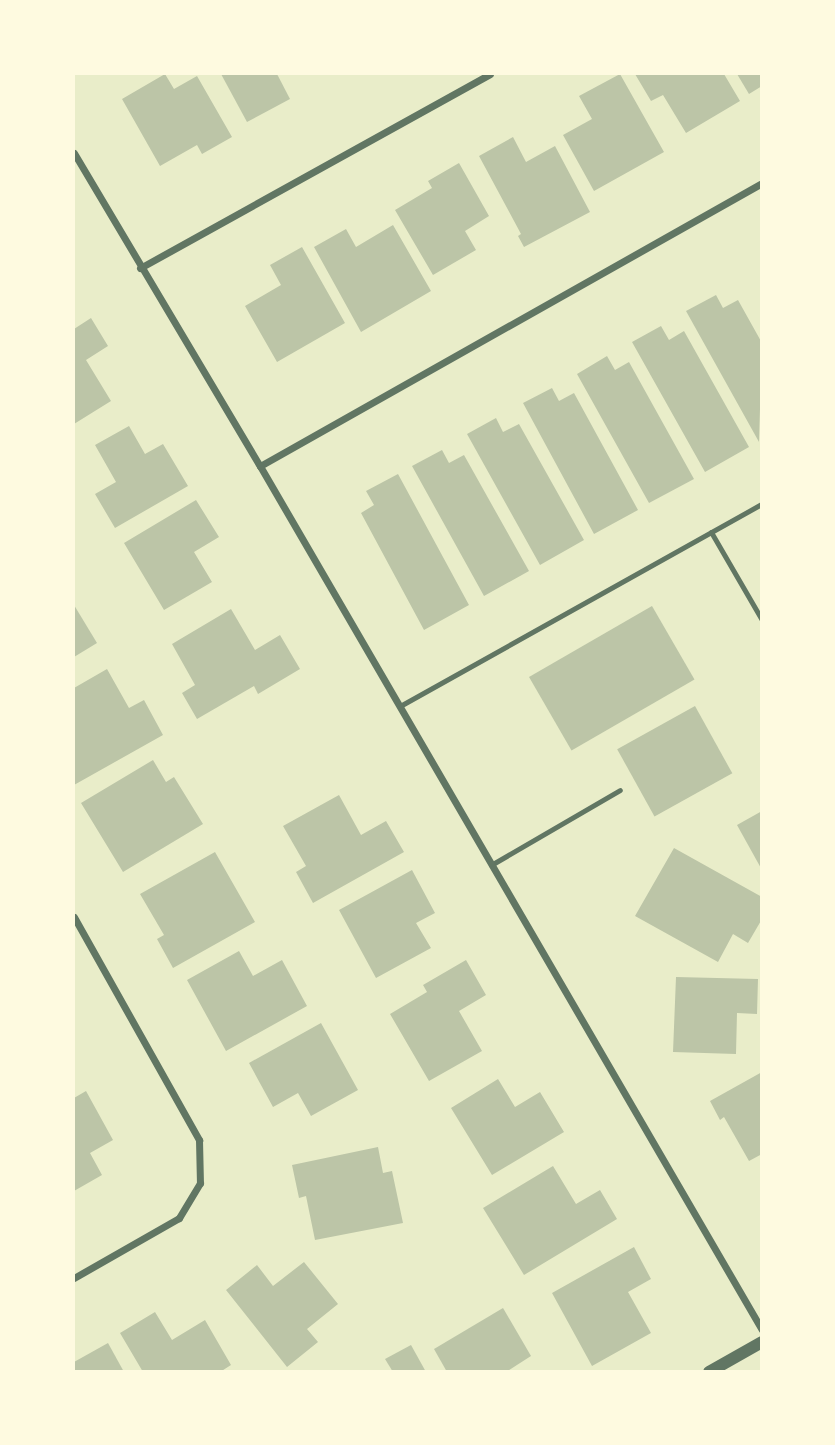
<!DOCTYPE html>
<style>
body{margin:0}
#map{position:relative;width:835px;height:1445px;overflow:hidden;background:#e9edc9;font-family:"Varela Round",sans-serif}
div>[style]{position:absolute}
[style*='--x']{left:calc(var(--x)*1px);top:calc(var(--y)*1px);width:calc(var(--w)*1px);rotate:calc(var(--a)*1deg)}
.building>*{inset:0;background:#bcc5a7;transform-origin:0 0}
.service>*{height:5px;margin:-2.5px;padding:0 2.5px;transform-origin:2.5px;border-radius:2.5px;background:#617663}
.minor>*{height:7px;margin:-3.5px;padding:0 3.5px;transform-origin:3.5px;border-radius:3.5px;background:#617663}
.tertiary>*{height:12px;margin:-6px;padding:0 6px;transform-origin:6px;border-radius:6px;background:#617663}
span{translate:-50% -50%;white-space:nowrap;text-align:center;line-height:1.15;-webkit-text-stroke:7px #fefae0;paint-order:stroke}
.frame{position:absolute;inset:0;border:75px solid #fefae0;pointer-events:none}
</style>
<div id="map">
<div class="building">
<i style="clip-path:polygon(165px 74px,174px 89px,197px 76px,232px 137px,202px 154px,197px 145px,160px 166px,122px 99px)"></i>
<i style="clip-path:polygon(221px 74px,277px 74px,290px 99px,247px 122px)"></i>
<i style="clip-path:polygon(620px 74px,664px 152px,594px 191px,563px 135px,592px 119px,579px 96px)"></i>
<i style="clip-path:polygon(635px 74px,724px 74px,740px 101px,686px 133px,663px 95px,651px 101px)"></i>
<i style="clip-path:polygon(737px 74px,762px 74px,762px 86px,749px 94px)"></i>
<i style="clip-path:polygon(513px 137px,526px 162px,555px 146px,590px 212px,524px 247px,518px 236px,521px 234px,479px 156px)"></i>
<i style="clip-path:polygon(459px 163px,489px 216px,465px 231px,476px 250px,433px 275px,395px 210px,432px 188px,428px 181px)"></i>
<i style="clip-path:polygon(393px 225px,431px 291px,361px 332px,314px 247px,346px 229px,356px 247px)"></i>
<i style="clip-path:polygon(302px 247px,345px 323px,277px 362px,245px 306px,281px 285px,270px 265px)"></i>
<i style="clip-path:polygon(716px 295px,723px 308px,738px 300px,762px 343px,759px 442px,686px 311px)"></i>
<i style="clip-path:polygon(91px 318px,108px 346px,86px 360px,111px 401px,74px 424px,74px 329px)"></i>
<i style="clip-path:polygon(661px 326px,669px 340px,684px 331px,749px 447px,705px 472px,632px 342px)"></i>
<i style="clip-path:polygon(607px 356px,615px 370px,629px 362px,694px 479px,649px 503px,577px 374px)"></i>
<i style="clip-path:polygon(552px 388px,559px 401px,574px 393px,638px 510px,594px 534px,523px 403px)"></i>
<i style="clip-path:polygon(496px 418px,503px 432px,519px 424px,584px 540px,540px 565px,467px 434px)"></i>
<i style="clip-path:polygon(129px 426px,145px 454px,163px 444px,188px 486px,115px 528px,95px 494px,116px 482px,95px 445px)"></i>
<i style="clip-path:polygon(442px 450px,449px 463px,464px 455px,529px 571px,484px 596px,412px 466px)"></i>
<i style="clip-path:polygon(398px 474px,469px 605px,424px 630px,361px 513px,374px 505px,366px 491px)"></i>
<i style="clip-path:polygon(196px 500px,219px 537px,194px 552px,212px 582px,164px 610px,124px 543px)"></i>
<i style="clip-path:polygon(74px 605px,97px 643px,74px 657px)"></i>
<i style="left:652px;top:606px;width:85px;height:142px;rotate:60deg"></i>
<i style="clip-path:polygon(231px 609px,255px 650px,280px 635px,300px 669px,258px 694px,254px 686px,197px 719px,182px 693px,195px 685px,172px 644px)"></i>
<i style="clip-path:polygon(107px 669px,129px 708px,144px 700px,163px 735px,74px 785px,74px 688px)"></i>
<i style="left:695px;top:706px;width:77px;height:89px;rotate:61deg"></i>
<i style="clip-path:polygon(153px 760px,166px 782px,174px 777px,203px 824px,123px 872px,81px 803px)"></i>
<i style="clip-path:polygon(339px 795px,361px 835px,386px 821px,404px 852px,313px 903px,296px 872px,306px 866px,283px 826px)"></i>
<i style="clip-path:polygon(762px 811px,762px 870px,737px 825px)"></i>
<i style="clip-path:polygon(674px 848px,762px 897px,762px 919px,748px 943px,733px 934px,718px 962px,635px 916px)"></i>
<i style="clip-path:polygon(215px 852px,255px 922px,173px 968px,157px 939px,164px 935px,140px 894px)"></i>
<i style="clip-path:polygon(412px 870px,435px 913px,416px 923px,431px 948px,376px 978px,339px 910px)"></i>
<i style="clip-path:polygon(239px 951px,253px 976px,282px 960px,307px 1006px,226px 1051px,187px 980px)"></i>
<i style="clip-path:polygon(466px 960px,486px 995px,459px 1011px,482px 1051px,429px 1081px,390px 1014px,427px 992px,423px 985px)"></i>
<i style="clip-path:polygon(676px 977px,758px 979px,757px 1014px,737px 1013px,736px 1054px,673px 1052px)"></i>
<i style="clip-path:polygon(321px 1023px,358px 1090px,311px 1116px,298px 1093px,273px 1107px,249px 1063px)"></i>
<i style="clip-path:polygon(762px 1072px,762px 1154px,749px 1161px,724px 1117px,720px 1120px,710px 1101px)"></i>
<i style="clip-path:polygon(498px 1079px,515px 1107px,540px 1092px,564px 1132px,492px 1175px,451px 1108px)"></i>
<i style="clip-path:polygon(86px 1091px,113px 1140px,90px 1153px,102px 1175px,74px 1191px,74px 1098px)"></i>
<i style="clip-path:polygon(378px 1147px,383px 1173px,392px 1171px,403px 1223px,315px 1240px,306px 1196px,299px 1198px,292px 1165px)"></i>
<i style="clip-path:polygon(553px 1166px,576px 1204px,600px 1190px,617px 1219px,524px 1275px,483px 1208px)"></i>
<i style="clip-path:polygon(634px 1247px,651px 1279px,628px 1292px,651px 1333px,592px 1366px,552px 1293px)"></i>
<i style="clip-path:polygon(304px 1262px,338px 1304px,307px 1329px,318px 1342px,287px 1367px,226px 1290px,257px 1265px,273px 1286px)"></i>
<i style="clip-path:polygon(503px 1308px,531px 1356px,506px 1372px,447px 1372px,434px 1349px)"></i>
<i style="clip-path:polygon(155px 1312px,172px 1340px,205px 1320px,231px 1365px,220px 1372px,143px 1372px,120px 1333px)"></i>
<i style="clip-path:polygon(108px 1343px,124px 1372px,74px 1372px,74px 1362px)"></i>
<i style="clip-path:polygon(411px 1345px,426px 1372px,393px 1372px,385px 1359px)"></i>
</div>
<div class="service">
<i style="--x:711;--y:532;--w:102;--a:59.9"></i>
<i style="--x:400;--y:706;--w:415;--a:-29.2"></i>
<i style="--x:491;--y:865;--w:149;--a:-30.2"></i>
</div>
<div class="minor">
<i style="--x:74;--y:153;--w:364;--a:59.3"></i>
<i style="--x:260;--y:466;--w:999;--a:59.84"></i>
<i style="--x:140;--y:268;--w:400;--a:-29"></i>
<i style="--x:260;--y:466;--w:576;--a:-29.41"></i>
<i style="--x:74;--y:917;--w:256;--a:60.7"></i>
<i style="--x:199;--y:1140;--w:43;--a:88.7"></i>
<i style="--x:200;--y:1183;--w:41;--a:121"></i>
<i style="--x:179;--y:1218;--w:121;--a:150.3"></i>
</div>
<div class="tertiary">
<i style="--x:709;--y:1372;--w:61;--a:-29.5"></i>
</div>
<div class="frame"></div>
</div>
